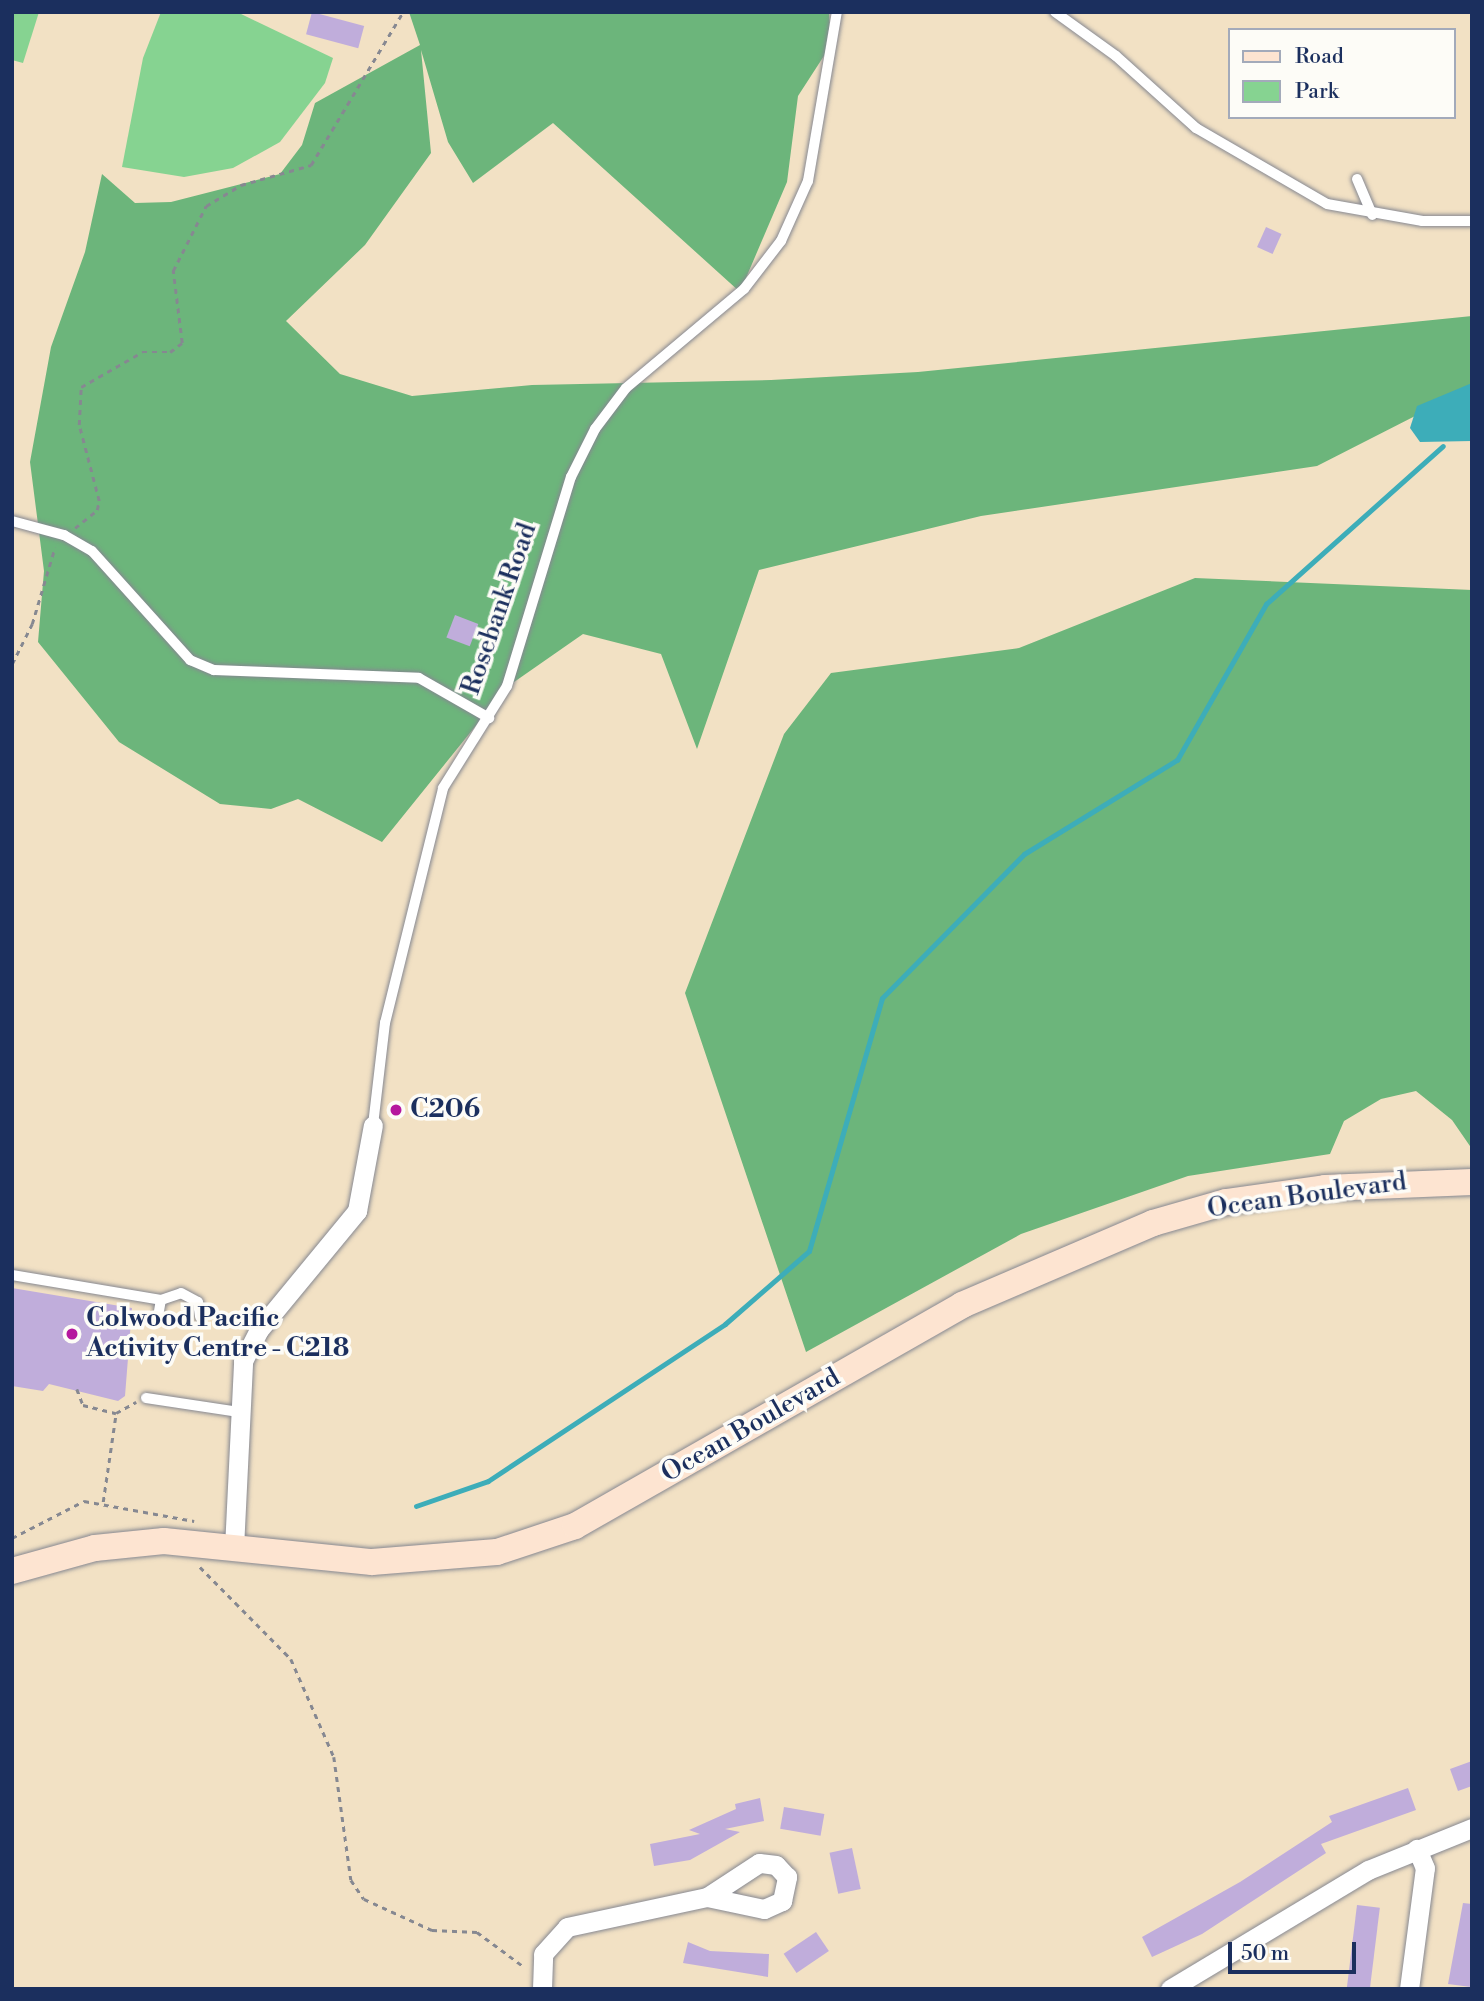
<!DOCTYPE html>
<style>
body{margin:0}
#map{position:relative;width:1484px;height:2001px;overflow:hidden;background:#f2e1c4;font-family:"Libre Bodoni",serif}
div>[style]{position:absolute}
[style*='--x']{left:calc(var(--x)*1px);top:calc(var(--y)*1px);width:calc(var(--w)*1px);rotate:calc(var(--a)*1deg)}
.green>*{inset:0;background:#86d391}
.forest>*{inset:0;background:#6cb57b}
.water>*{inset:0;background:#3dadb9}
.stream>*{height:5px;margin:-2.5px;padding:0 2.5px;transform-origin:2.5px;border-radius:2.5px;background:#3dadb9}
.building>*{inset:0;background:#c0addb;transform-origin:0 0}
.path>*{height:2.5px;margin-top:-1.25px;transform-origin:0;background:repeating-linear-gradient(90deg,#868891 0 5px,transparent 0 10px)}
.roads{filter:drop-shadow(0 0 2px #868891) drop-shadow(0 0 2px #868891)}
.lane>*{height:10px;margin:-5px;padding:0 5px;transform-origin:5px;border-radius:5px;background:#fff}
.street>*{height:19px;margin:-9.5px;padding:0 9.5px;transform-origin:9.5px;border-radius:9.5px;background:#fff}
.secondary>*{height:26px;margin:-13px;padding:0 13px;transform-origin:13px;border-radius:13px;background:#fde4d1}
.dots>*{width:19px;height:19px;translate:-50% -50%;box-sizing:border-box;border:4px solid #fdfcf7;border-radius:50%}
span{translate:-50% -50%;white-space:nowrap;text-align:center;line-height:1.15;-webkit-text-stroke:7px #fdfcf7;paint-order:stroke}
.street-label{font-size:26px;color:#1b2f5e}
.poi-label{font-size:26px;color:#1b2f5e;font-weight:700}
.left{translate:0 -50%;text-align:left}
.frame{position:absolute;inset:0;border:14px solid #1b2f5e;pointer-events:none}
.legend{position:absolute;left:1228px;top:28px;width:228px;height:91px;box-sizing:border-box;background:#fdfcf7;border:2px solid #a3aaba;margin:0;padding:9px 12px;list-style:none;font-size:21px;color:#1b2f5e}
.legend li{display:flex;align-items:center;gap:14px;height:35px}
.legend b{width:35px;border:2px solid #a3aaba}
.scale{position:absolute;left:1228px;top:1942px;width:128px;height:32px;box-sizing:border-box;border:4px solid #1b2f5e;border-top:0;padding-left:9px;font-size:21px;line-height:24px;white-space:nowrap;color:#1b2f5e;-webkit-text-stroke:5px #fdfcf7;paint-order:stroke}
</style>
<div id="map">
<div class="green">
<i style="clip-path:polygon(12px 12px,39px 12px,23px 63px,12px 60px)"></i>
<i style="clip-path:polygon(161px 12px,239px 13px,333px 58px,325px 83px,280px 142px,233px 168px,184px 177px,122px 167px,143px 58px)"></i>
</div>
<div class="forest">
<i style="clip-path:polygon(409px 12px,829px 12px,831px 45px,798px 96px,787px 182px,740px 292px,553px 123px,473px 183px,448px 142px,421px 50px,431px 153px,365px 245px,286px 321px,340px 374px,412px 396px,532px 385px,771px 380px,918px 372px,1472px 316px,1472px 387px,1317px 466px,981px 516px,759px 570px,697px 749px,661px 654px,583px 634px,507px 687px,382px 842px,298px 799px,271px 809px,220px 804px,119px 742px,38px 642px,44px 571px,30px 462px,51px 347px,85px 252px,102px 174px,135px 203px,171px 202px,280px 174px,302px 145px,315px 103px,420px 45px)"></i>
<i style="clip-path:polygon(1195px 578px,1472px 590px,1472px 1149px,1452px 1120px,1416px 1091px,1381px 1099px,1344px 1121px,1330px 1154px,1188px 1176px,1021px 1234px,806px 1352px,685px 993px,784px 734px,831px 673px,1019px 648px)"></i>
</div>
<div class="water">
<i style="clip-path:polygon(1472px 383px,1472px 441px,1420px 442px,1410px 428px,1417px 406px)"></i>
</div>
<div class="stream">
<i style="--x:416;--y:1506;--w:76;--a:-19.1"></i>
<i style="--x:488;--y:1481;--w:284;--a:-33.5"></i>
<i style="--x:725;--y:1324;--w:111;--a:-41"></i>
<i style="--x:809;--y:1251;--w:263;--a:-73.9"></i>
<i style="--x:882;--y:998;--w:202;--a:-45.4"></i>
<i style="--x:1024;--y:854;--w:180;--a:-31.6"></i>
<i style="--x:1177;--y:760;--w:180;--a:-60.3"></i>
<i style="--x:1266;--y:604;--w:237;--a:-41.8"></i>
</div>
<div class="building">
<i style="left:312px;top:12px;width:54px;height:23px;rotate:15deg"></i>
<i style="left:1266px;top:227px;width:17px;height:22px;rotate:24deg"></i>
<i style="left:455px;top:615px;width:25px;height:24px;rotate:21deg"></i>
<i style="clip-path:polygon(12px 1288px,132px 1308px,125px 1396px,118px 1401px,49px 1384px,43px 1391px,12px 1386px)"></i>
<i style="clip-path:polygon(1472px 1761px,1472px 1786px,1458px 1791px,1450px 1769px)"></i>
<i style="clip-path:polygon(1408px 1788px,1416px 1810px,1321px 1844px,1326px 1853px,1202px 1934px,1152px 1957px,1142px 1937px,1240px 1882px,1332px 1822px,1329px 1816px)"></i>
<i style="clip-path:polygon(760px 1798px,764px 1821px,725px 1829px,740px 1832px,690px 1860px,654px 1866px,650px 1844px,700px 1834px,689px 1830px,736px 1809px,735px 1804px)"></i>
<i style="left:784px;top:1807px;width:41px;height:22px;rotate:10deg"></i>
<i style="left:852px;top:1848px;width:42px;height:23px;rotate:78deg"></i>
<i style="clip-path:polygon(1463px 1903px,1472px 1904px,1471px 1987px,1448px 1984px)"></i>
<i style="left:1357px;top:1905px;width:23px;height:83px;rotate:7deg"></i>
<i style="left:816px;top:1932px;width:23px;height:39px;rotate:56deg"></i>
<i style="clip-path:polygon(688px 1942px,710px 1951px,769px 1954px,768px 1977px,683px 1963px)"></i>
</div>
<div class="path">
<i style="--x:75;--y:528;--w:28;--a:-39"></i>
<i style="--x:97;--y:510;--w:9;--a:-77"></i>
<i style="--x:99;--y:501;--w:79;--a:-104.7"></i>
<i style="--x:79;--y:425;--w:38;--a:-87"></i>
<i style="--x:81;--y:387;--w:70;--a:-29.8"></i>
<i style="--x:142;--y:352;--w:28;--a:0"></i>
<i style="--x:170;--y:352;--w:15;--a:-37"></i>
<i style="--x:182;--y:343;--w:73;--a:-97.1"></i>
<i style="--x:173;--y:271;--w:73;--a:-63.1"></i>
<i style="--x:206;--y:206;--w:41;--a:-31"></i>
<i style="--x:241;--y:185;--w:73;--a:-15.9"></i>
<i style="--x:311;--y:165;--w:179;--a:-59"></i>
<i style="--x:12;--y:664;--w:45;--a:-63.4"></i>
<i style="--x:32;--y:624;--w:80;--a:-73.4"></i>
<i style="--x:77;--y:1389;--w:17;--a:69"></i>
<i style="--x:83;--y:1405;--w:34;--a:14"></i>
<i style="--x:103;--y:1502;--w:90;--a:-81.7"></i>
<i style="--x:116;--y:1413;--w:23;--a:-29"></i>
<i style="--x:12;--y:1538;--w:81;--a:-27.2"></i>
<i style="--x:84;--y:1501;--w:112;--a:10.3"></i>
<i style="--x:200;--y:1567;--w:129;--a:45.3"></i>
<i style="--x:291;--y:1659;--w:107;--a:66.3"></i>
<i style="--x:334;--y:1757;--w:124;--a:82.1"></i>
<i style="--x:351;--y:1880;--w:23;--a:56"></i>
<i style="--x:364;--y:1899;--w:75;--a:24.5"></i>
<i style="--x:432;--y:1930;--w:45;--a:2.5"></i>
<i style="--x:477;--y:1932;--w:57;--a:36.5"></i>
</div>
<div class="roads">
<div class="lane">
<i style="--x:1055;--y:12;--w:75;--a:35.8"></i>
<i style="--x:1116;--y:56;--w:108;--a:42"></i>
<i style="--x:1196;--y:128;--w:151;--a:30.1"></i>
<i style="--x:1327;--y:204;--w:97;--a:10.1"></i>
<i style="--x:1422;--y:221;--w:50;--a:0"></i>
<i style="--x:1357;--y:179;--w:39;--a:67"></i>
<i style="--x:12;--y:521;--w:54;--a:15.1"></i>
<i style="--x:64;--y:535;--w:32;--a:30"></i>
<i style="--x:92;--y:551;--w:147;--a:48"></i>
<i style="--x:190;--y:660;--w:26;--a:23"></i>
<i style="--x:214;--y:670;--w:205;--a:2.2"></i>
<i style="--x:419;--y:678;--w:81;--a:29.7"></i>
<i style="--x:373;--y:1125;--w:103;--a:-83.3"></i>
<i style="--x:385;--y:1023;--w:242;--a:-76.1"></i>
<i style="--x:443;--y:788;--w:120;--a:-57.9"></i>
<i style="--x:507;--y:686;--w:219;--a:-73"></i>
<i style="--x:571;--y:477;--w:54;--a:-63.4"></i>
<i style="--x:595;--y:429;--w:51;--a:-52.9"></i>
<i style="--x:626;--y:388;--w:154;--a:-40"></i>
<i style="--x:744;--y:289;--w:61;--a:-52.4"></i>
<i style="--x:781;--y:241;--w:66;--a:-65.8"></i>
<i style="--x:808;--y:181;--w:171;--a:-80.3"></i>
<i style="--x:12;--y:1275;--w:151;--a:9.5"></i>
<i style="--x:159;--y:1311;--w:11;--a:-80"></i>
<i style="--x:161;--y:1300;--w:21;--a:-19"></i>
<i style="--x:181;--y:1293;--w:19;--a:28"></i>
<i style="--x:198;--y:1302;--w:15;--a:82"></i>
<i style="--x:146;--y:1398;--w:94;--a:8.6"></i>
</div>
<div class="street">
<i style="--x:234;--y:1548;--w:187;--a:-87.2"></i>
<i style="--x:243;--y:1361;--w:34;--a:-63"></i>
<i style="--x:258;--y:1331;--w:156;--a:-50.5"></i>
<i style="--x:357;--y:1211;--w:87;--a:-79.5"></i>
<i style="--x:542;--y:1989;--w:35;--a:-88"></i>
<i style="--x:543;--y:1954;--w:36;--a:-48"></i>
<i style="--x:567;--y:1927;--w:143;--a:-12.1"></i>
<i style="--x:707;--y:1897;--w:58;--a:11.9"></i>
<i style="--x:764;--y:1909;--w:20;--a:-24"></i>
<i style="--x:782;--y:1901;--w:25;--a:-78"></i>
<i style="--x:787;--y:1877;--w:16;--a:-133"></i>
<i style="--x:776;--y:1865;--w:17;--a:-173"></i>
<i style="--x:759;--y:1863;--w:62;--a:146.8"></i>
<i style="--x:1170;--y:1989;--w:231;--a:-31"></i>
<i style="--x:1368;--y:1870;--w:112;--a:-22"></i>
<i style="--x:1409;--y:1989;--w:122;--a:-82.5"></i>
<i style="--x:1425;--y:1868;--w:21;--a:-113"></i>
</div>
<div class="secondary">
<i style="--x:12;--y:1571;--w:86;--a:-15.5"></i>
<i style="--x:95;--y:1548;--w:69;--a:-5.8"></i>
<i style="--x:164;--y:1541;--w:209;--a:5.8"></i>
<i style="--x:372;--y:1562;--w:125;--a:-4.6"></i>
<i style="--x:497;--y:1552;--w:82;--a:-18.4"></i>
<i style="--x:575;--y:1526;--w:446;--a:-29.7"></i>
<i style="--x:962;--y:1305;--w:208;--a:-23.2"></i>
<i style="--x:1153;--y:1223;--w:76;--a:-16"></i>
<i style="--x:1226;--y:1202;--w:100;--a:-8"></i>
<i style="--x:1325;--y:1188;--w:147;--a:-2.3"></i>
</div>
</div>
<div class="dots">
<i style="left:396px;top:1110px;background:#b5179e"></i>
<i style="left:72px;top:1334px;background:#b5179e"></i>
</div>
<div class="street-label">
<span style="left:500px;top:609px;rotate:-71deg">Rosebank Road</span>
<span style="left:1307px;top:1196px;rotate:-8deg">Ocean Boulevard</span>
<span style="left:751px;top:1426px;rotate:-30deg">Ocean Boulevard</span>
</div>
<div class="poi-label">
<span class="left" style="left:410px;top:1110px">C206</span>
<span class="left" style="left:86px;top:1334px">Colwood Pacific<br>Activity Centre - C218</span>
</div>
<div class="frame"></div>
<ul class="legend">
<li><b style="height:9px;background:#fde4d1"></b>Road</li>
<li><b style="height:19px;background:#86d391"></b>Park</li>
</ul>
<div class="scale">50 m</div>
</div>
